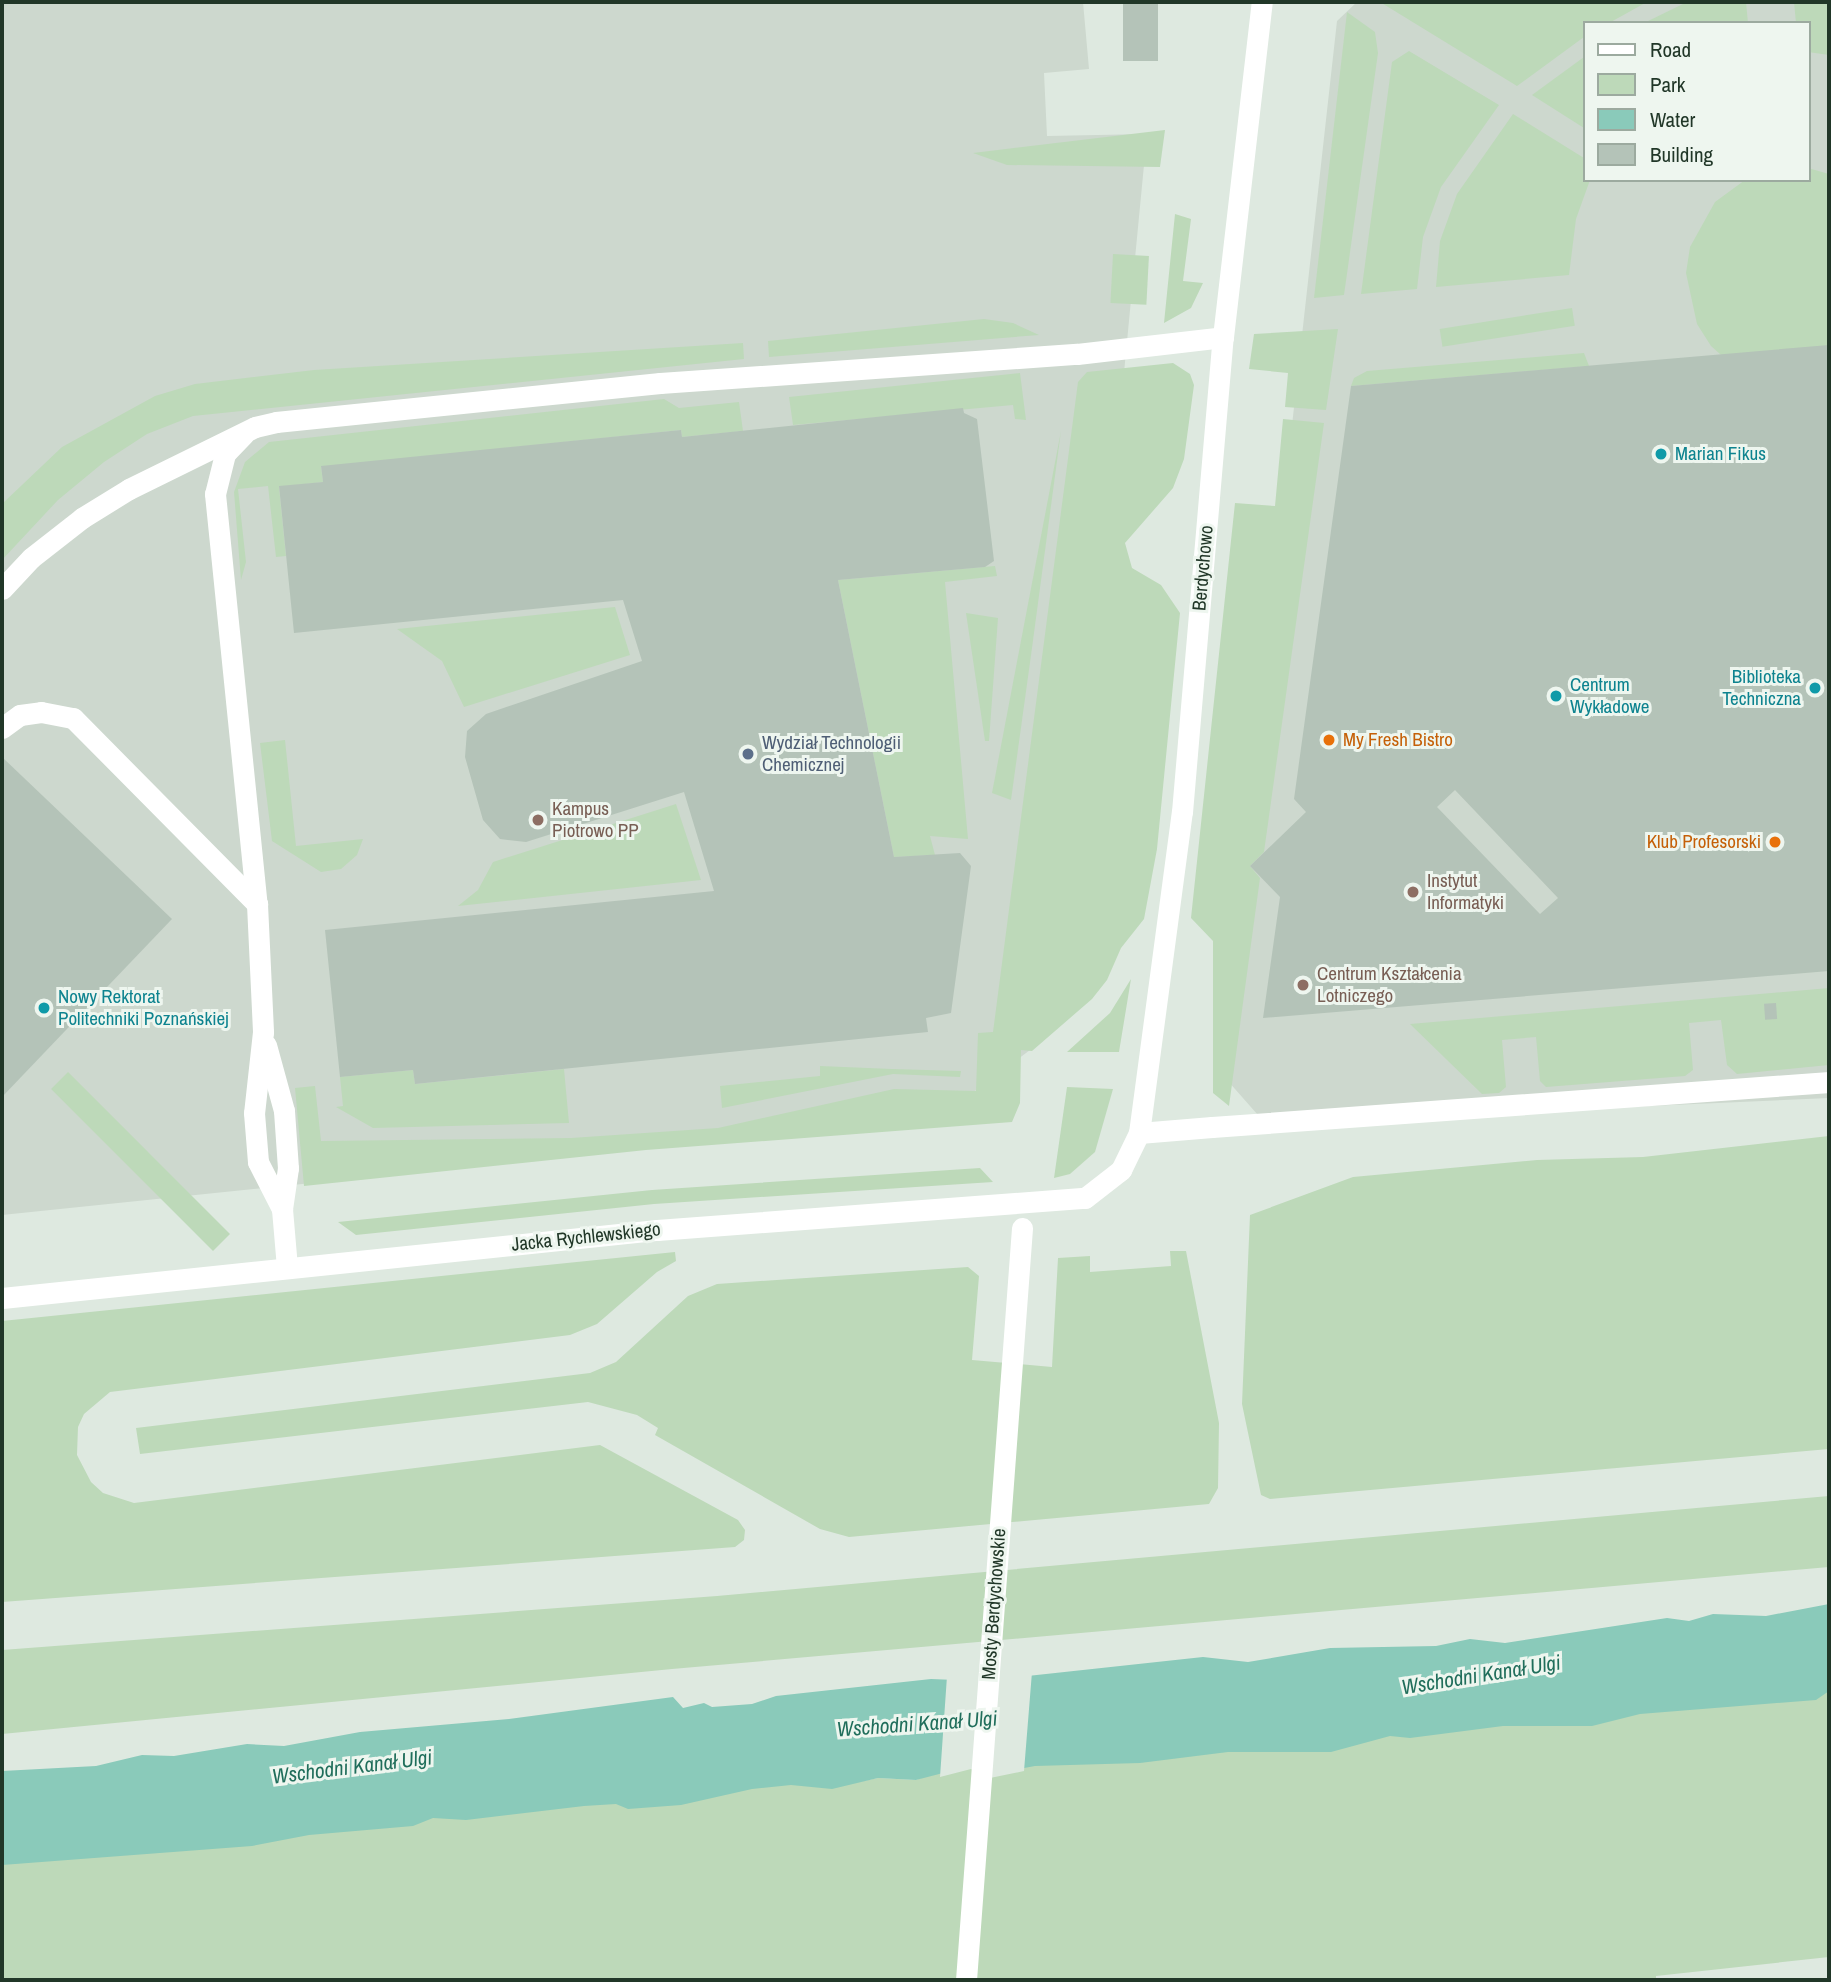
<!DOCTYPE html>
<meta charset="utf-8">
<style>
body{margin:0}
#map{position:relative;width:1831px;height:1982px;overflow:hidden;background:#dee9e0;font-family:"Archivo Narrow",sans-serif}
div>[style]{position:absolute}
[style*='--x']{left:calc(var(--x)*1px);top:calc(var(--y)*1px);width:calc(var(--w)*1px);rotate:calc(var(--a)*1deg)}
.built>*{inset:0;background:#cdd8ce}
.green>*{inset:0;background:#bdd9b9;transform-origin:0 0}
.water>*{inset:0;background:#8acaba}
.pier>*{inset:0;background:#dee9e0}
.building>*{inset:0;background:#b4c3b8;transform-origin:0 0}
.service>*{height:21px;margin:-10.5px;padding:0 10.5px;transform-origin:10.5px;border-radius:10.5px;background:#fff}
.pedestrian>*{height:21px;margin:-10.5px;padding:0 10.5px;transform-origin:10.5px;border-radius:10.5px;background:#fff}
.minor>*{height:21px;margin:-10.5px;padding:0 10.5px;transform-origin:10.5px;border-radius:10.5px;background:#fff}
.dots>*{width:19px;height:19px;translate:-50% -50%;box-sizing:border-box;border:4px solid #eef6ef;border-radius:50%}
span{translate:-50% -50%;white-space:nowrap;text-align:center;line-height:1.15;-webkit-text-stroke:6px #eef6ef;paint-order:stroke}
.culture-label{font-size:19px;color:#0d838f}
.left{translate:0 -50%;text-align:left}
.right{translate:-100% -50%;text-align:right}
.street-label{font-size:19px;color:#213728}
.food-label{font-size:19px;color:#c56008}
.service-label{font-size:19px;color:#4e5e75}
.education-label{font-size:19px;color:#785e54}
.water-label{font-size:21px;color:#206e5b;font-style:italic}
.frame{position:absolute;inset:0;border:4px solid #213728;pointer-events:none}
.legend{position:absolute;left:1583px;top:21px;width:228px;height:161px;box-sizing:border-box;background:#eef6ef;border:2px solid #9caa9f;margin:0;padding:9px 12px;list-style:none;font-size:21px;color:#213728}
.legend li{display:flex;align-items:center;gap:14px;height:35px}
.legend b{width:35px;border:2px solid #9caa9f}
</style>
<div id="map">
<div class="built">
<i style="clip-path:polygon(2px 2px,1083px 2px,1089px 69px,1044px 73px,1047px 136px,1147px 134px,1102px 601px,1046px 1038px,939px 1118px,2px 1215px)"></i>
<i style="clip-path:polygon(evenodd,1357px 2px,1829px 2px,1829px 1098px,1265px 1123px,1220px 1072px,1337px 21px,1357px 2px,1584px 23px,1808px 23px,1808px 180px,1584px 180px,1584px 23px)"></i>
</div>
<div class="green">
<i style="clip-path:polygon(1380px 2px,1647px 2px,1609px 23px,1584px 23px,1584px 37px,1517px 86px)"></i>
<i style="clip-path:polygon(1687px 2px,1746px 2px,1748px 23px,1644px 23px)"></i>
<i style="clip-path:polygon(1794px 2px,1829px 2px,1829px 55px,1808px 52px,1808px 23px,1796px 23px)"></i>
<i style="clip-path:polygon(1347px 12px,1375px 32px,1378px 53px,1344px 295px,1314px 298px)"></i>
<i style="clip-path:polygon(1409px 51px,1499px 105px,1441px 187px,1423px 237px,1417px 289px,1361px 294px,1392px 62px)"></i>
<i style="clip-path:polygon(1584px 57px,1584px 128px,1532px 95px)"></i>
<i style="clip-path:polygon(1513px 114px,1584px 158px,1584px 180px,1590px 180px,1576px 219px,1569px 275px,1436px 287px,1440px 241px,1457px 194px)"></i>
<i style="clip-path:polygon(1165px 130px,1160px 167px,1007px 165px,973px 153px)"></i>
<i style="clip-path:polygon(1808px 168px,1829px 174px,1829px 378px,1804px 384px,1730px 363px,1711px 346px,1697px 324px,1686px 273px,1690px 247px,1715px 202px,1745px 180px,1808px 180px)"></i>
<i style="clip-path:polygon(1175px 214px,1191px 219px,1183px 281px,1203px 283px,1191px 308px,1164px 323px)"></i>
<i style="left:1113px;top:254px;width:36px;height:49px;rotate:3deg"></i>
<i style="left:1572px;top:308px;width:18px;height:134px;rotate:81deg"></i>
<i style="clip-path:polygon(984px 319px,1013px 323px,1039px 335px,769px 357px,768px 341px)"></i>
<i style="clip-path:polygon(1338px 329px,1326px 410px,1285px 407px,1288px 373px,1249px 369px,1254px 334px)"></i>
<i style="clip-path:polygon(743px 343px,744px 359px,193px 416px,147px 434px,104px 462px,58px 500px,2px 560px,2px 504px,62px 447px,155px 396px,195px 384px,314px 370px)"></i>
<i style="clip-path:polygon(1584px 353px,1589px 366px,1351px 386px,1354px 378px,1367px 371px)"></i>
<i style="clip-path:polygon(1173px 363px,1190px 374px,1194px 385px,1184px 459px,1173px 488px,1125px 543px,1132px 568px,1161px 585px,1180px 613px,1157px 849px,1144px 919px,1121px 948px,1107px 980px,1092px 999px,1032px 1051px,1021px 1050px,1020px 1103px,1012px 1122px,646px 1150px,304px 1186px,295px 1088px,315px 1086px,321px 1141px,571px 1138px,718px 1128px,894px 1089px,976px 1091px,978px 1033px,993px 1032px,1078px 382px,1087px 372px)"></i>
<i style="clip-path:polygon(1020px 373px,1026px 420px,1015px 419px,1013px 405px,793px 425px,789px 397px)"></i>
<i style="clip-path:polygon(664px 399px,679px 408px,739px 402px,743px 431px,682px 437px,681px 430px,321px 467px,323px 482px,279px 487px,286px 556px,276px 557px,268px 486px,238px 489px,246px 562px,241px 580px,234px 492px,245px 462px,269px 442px)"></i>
<i style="clip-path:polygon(1283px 419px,1324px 423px,1264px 852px,1250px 866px,1260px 878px,1229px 1106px,1213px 1093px,1213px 941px,1191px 918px,1235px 503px,1275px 506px)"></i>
<i style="clip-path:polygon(1061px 431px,1032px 648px,1011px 800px,992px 793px)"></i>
<i style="clip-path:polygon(995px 566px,997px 576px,945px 582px,968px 839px,930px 836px,935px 855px,894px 857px,838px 580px)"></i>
<i style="clip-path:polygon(615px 607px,630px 655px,464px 707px,442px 661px,397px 629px)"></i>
<i style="clip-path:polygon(966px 613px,998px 618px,989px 741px,985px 741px)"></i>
<i style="clip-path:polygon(285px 740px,296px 846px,363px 839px,357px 855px,341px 869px,321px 872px,272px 841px,260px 743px)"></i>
<i style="clip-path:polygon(676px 804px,701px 880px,458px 906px,478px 890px,493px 862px)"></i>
<i style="clip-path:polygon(1131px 979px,1119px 1052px,1067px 1052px,1110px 1013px)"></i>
<i style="clip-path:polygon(1829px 988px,1829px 1065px,1737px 1074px,1727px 1065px,1721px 1020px,1689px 1023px,1693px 1070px,1685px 1076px,1546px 1087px,1540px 1081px,1536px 1037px,1502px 1040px,1506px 1087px,1499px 1093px,1482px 1094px,1410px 1024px)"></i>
<i style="clip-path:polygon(820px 1066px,892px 1069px,961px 1071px,960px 1077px,893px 1074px,722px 1108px,720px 1086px,820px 1076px)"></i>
<i style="clip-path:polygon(564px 1069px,569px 1123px,373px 1128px,336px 1107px,343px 1106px,340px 1077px,413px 1070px,415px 1084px)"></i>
<i style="clip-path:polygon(1067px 1087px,1113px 1089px,1095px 1152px,1070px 1174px,1054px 1178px)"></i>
<i style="clip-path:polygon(1829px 1136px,1829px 1449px,1270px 1499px,1261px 1495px,1242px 1404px,1250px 1215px,1353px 1177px,1537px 1160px,1643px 1157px)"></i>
<i style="clip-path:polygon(980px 1168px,993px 1182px,654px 1204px,356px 1235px,338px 1222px,652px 1190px)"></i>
<i style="left:230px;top:1234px;width:24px;height:229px;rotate:135deg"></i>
<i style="clip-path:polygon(1170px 1251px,1186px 1251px,1219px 1423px,1218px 1488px,1209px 1504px,849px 1537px,820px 1529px,655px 1435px,658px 1428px,637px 1415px,588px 1402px,140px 1454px,136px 1428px,590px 1373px,616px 1362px,688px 1296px,717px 1284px,968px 1267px,979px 1276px,972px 1360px,1052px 1367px,1058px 1258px,1090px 1256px,1090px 1272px,1171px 1266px)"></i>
<i style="clip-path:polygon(675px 1252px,676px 1261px,657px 1272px,597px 1324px,570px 1335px,110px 1392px,84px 1414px,78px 1427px,77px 1455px,91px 1482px,103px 1493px,134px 1503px,600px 1445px,738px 1520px,745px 1530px,744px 1540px,735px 1547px,2px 1602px,2px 1321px)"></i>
<i style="clip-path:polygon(1829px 1496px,1829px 1567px,672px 1669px,2px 1734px,2px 1650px,717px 1596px)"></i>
<i style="clip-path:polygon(1829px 1681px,1829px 1957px,1656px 1976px,1656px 1980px,2px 1980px,2px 1832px,741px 1776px,838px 1786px,878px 1778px,916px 1780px,1022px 1740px)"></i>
</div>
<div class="water">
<i style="clip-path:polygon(1829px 1604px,1829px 1691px,1816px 1700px,1640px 1714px,1592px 1726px,1503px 1726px,1410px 1738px,1390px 1736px,1331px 1752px,1228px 1752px,1140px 1763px,1035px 1766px,990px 1774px,970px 1766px,916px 1780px,878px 1778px,832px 1789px,791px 1785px,752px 1789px,681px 1805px,628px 1809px,616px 1804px,584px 1806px,466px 1820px,433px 1818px,413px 1826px,309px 1835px,252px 1846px,2px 1865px,2px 1771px,96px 1766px,142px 1755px,174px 1756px,247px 1744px,284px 1746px,360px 1732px,509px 1719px,673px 1697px,683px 1708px,704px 1703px,712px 1707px,752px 1704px,776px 1696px,931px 1679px,980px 1681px,1203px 1657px,1248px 1662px,1330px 1648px,1436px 1646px,1470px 1639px,1505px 1643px,1667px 1618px,1689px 1621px,1713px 1614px,1766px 1616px)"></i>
</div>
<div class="pier">
<i style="clip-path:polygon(1032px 1672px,1024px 1771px,990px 1778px,971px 1769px,940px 1777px,947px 1676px)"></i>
</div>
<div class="building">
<i style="left:1123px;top:2px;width:35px;height:59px"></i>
<i style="clip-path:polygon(evenodd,1829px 345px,1829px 971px,1263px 1018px,1280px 897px,1250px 866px,1306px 812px,1294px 799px,1351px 386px,1829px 345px,1455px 790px,1558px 898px,1540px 914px,1437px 807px,1455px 790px)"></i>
<i style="clip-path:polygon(963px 408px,964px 413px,977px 419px,994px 561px,985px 567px,838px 580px,894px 857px,960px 853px,971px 866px,951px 1013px,926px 1018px,928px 1032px,415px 1084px,413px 1070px,340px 1077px,325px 930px,714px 891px,684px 792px,526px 842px,500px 839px,483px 820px,465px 757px,467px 731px,486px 714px,642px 661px,623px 600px,294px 633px,279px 486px,323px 482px,321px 466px,681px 430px,682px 437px)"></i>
<i style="clip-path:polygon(2px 757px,172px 919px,2px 1097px)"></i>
<i style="left:1776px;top:1003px;width:16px;height:12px;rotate:86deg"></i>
</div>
<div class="service">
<i style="--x:244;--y:434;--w:28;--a:134"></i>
<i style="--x:225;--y:454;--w:41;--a:104"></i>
<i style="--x:215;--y:494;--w:412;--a:84.2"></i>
<i style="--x:257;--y:904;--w:128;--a:87.3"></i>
<i style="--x:263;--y:1032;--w:81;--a:96.3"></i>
<i style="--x:254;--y:1113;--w:49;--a:85.3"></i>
<i style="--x:258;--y:1162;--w:53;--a:62.9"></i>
<i style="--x:2;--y:728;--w:22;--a:-36"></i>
<i style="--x:20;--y:715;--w:21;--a:-8"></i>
<i style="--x:41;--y:712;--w:33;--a:11"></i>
<i style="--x:73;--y:718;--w:262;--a:45.3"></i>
<i style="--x:266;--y:1045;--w:68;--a:74.7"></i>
<i style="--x:284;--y:1111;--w:57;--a:86"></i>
<i style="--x:288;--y:1168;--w:41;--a:98.3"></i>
<i style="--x:282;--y:1209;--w:58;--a:85.1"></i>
<i style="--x:1139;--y:1133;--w:73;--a:-4.7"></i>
</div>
<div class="pedestrian">
<i style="--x:2;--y:589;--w:42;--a:-46.9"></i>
<i style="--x:31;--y:558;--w:65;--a:-38.1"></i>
<i style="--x:82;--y:518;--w:55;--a:-31.7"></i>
<i style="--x:129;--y:489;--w:140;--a:-26.2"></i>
<i style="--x:255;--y:427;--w:22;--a:-13"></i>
<i style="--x:276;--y:422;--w:386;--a:-5.8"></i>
<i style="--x:660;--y:383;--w:418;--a:-4"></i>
<i style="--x:1077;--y:354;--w:147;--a:-6.6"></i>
<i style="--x:966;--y:1980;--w:754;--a:-85.74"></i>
</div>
<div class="minor">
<i style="--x:1212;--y:1127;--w:619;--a:-4.17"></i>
<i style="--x:2;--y:1298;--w:659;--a:-5.93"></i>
<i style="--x:657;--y:1230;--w:429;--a:-4.3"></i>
<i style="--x:1085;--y:1198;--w:46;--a:-37.9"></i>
<i style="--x:1121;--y:1170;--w:41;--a:-64.1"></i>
<i style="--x:1139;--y:1133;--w:324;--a:-82.4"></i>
<i style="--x:1182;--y:812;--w:477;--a:-85.1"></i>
<i style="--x:1223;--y:337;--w:337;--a:-83.4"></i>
</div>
<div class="dots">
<i style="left:1661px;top:454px;background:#0f9aa8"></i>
<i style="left:1815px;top:688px;background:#0f9aa8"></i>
<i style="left:1556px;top:696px;background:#0f9aa8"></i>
<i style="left:1329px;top:740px;background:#e8710a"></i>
<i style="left:748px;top:754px;background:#5c6f8a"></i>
<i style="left:538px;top:820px;background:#8d6e63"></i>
<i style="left:1775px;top:842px;background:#e8710a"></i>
<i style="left:1413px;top:892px;background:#8d6e63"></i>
<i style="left:1303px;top:985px;background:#8d6e63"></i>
<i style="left:44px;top:1008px;background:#0f9aa8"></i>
</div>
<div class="culture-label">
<span class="left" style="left:1675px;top:454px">Marian Fikus</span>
<span class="right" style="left:1801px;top:688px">Biblioteka<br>Techniczna</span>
<span class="left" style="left:1570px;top:696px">Centrum<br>Wykładowe</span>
<span class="left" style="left:58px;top:1008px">Nowy Rektorat<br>Politechniki Poznańskiej</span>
</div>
<div class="street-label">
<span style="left:1203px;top:568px;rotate:-85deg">Berdychowo</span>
<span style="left:586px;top:1237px;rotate:-6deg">Jacka Rychlewskiego</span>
<span style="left:994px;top:1604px;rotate:-86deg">Mosty Berdychowskie</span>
</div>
<div class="food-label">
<span class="left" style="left:1343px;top:740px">My Fresh Bistro</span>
<span class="right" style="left:1761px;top:842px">Klub Profesorski</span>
</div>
<div class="service-label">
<span class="left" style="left:762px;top:754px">Wydział Technologii<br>Chemicznej</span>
</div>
<div class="education-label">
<span class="left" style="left:552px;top:820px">Kampus<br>Piotrowo PP</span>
<span class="left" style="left:1427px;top:892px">Instytut<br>Informatyki</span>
<span class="left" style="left:1317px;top:985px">Centrum Kształcenia<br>Lotniczego</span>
</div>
<div class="water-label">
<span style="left:1481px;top:1675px;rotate:-9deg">Wschodni Kanał Ulgi</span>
<span style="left:917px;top:1724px;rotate:-4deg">Wschodni Kanał Ulgi</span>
<span style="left:352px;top:1767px;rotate:-7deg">Wschodni Kanał Ulgi</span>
</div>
<div class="frame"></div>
<ul class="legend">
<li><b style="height:9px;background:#fff"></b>Road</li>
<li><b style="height:19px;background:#bdd9b9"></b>Park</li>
<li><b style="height:19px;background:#8acaba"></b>Water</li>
<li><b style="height:19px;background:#b4c3b8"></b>Building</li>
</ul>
</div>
